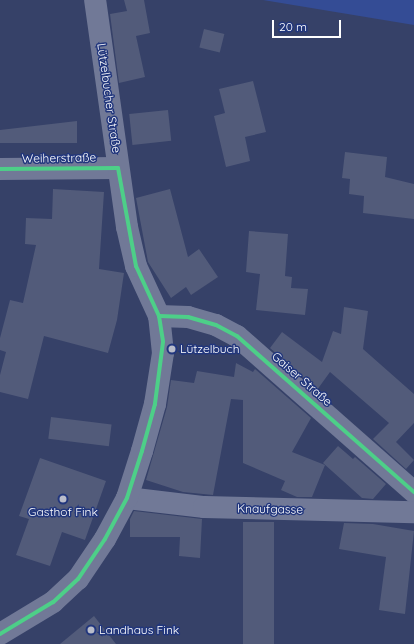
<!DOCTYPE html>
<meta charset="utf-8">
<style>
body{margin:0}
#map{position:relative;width:414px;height:644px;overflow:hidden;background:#364168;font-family:Quicksand,sans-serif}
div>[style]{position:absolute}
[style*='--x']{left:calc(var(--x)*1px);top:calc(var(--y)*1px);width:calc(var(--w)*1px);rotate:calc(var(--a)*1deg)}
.green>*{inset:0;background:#344c95}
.building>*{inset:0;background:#525b7a;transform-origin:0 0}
.street>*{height:22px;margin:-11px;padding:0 11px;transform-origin:11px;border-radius:11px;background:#717997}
.cycleway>*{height:4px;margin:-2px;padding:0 2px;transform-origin:2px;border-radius:2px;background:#4dcf88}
.dots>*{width:11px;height:11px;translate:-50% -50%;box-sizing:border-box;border:2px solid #21367d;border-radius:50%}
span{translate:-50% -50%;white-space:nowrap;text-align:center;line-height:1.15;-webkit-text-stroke:3px #21367d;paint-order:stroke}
.street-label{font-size:12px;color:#fff}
.poi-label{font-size:12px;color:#fff}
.left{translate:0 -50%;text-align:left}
.scale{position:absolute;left:272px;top:20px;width:69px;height:18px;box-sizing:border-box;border:2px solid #fff;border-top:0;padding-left:5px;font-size:12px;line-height:14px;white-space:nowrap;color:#fff;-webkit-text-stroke:3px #21367d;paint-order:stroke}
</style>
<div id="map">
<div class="green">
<i style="clip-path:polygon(263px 0,414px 0,414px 25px)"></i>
</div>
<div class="building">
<i style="clip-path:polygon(124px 0,144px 0,150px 33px,136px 36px,145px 77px,119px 83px,110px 14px,127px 11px)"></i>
<i style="left:204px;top:29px;width:21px;height:19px;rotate:14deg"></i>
<i style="clip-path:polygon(253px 81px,266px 132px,245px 137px,250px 161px,226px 167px,214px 116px,225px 113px,219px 89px)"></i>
<i style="left:168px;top:110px;width:31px;height:39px;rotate:84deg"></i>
<i style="clip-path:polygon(77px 121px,77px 143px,0 143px,0 130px)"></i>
<i style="clip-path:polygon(345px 152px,387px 157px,385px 177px,414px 184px,414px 219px,363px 213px,364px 196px,349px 194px,350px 179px,342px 178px)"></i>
<i style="clip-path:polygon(53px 189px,104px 192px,99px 269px,124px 273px,117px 320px,108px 353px,44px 336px,28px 399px,0 392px,0 375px,6px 352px,0 350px,0 338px,10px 300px,23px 303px,36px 245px,25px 244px,26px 218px,52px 219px)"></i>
<i style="clip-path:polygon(170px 189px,188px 257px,199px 249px,218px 277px,191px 295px,186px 287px,171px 298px,148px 262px,136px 198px)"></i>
<i style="clip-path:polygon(249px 231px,288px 234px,285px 276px,292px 277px,291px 288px,308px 289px,305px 315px,256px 310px,260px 274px,246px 272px)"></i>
<i style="clip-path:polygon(344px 307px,368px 311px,363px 349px,414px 394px,414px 423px,396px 442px,414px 460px,406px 469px,373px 439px,389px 423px,330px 372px,317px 390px,270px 348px,282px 332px,322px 362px,333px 331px,341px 334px)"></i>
<i style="clip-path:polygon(236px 363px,253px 372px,255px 369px,311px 418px,292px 452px,325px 465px,312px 497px,297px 497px,281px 490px,285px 481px,243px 463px,243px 400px,231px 399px,213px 495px,183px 492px,146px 480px,167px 407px,171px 380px,194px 383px,197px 371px,234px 377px)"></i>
<i style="left:51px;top:417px;width:61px;height:22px;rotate:7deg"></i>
<i style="clip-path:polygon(338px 446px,353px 459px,355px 457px,386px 484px,373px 499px,362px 498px,323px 463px)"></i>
<i style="clip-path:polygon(40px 458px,106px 481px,85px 540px,62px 532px,50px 566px,16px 555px,29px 519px,19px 516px)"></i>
<i style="clip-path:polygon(134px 511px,202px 519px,200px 558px,179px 556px,180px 537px,130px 537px,130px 519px)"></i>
<i style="left:243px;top:522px;width:31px;height:122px"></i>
<i style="clip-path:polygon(344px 523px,373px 524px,414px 531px,405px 614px,379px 610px,386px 557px,339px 549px)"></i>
<i style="clip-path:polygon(94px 616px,116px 644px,60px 644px)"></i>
</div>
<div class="street">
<i style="--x:0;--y:169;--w:118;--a:-0.5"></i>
<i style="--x:159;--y:316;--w:29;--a:2"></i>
<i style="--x:188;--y:317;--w:29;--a:16"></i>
<i style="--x:216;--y:325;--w:24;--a:28"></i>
<i style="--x:237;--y:336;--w:236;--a:41.4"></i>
<i style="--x:127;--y:498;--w:78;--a:6.7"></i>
<i style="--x:204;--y:507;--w:210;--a:1.4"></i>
<i style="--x:0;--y:634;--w:62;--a:-31.1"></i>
<i style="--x:53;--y:602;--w:34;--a:-43"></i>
<i style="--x:78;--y:579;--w:48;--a:-56"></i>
<i style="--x:105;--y:539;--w:47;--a:-61.8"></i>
<i style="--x:127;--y:498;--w:49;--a:-72.3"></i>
<i style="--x:142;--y:451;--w:49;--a:-74.5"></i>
<i style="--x:155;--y:404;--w:52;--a:-81.1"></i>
<i style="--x:163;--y:353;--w:37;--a:-96"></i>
<i style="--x:159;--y:316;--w:55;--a:-114.7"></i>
<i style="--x:136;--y:266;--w:40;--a:-103"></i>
<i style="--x:127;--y:227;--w:229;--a:-98"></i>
</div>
<div class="cycleway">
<i style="--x:0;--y:169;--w:118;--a:-0.5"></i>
<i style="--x:118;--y:168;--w:100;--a:79.6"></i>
<i style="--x:136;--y:266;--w:55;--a:65.3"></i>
<i style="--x:159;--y:316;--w:26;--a:81"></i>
<i style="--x:163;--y:342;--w:63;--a:97.4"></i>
<i style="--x:155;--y:404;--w:49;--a:105.5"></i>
<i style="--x:142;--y:451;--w:49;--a:107.7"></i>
<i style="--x:127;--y:498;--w:47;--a:118.2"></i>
<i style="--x:105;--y:539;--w:48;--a:124"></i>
<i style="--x:78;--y:579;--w:34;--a:137"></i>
<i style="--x:53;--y:602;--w:62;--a:148.9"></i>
<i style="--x:159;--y:316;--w:29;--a:2"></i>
<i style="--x:188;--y:317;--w:29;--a:16"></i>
<i style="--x:216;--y:325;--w:24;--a:28"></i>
<i style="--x:237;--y:336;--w:236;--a:41.4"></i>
</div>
<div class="dots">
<i style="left:172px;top:349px;background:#b9bcca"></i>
<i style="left:63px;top:499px;background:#b9bcca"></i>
<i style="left:91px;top:630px;background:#b9bcca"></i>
</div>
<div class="street-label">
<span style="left:109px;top:98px;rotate:82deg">Lützelbucher Straße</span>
<span style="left:59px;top:158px;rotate:-1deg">Weiherstraße</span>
<span style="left:302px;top:379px;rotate:41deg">Gaiser Straße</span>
<span style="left:270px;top:509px;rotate:1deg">Knaufgasse</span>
</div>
<div class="poi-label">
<span class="left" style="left:180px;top:349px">Lützelbuch</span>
<span style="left:63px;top:512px">Gasthof Fink</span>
<span class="left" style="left:99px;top:630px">Landhaus Fink</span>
</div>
<div class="scale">20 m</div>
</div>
